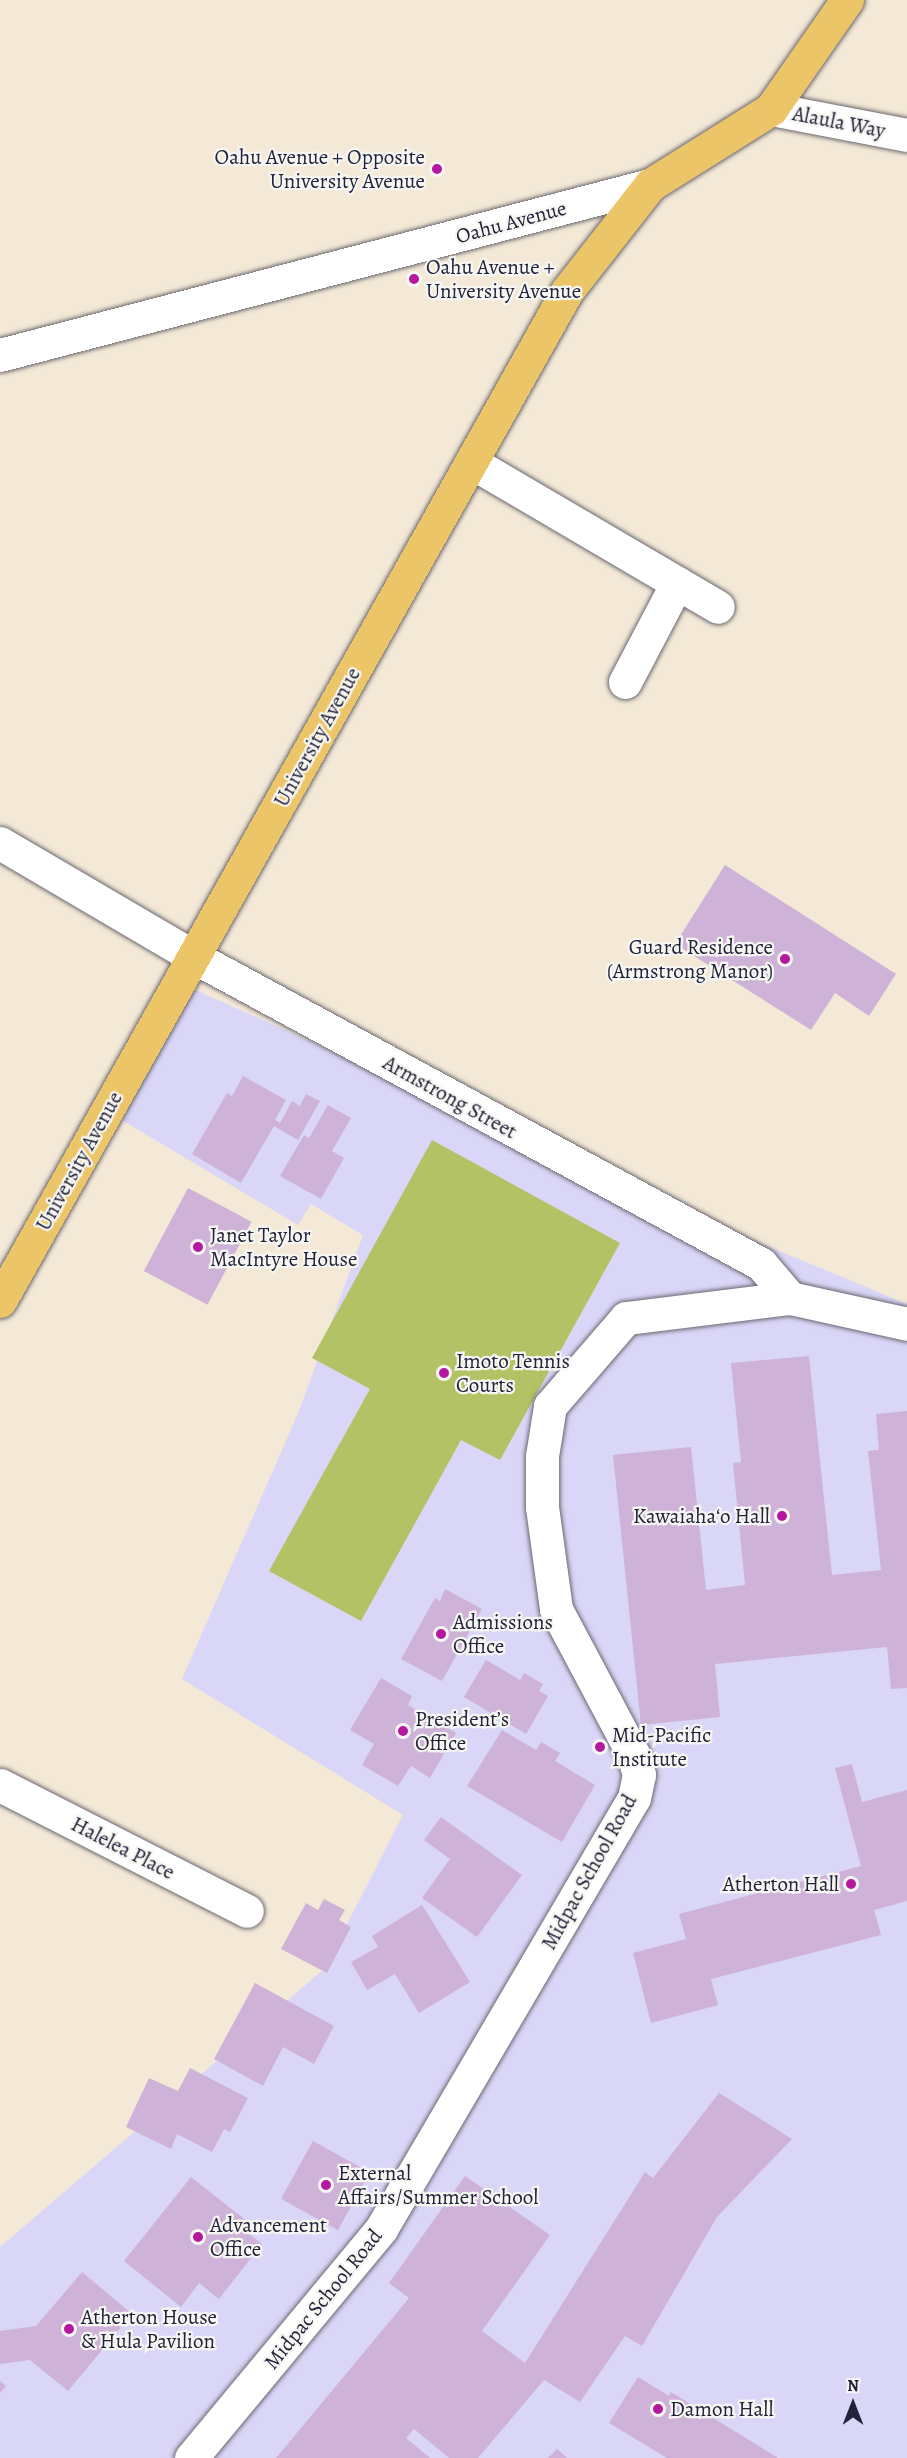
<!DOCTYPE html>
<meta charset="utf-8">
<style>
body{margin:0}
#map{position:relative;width:907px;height:2458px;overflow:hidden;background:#f3e9d6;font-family:Alegreya,serif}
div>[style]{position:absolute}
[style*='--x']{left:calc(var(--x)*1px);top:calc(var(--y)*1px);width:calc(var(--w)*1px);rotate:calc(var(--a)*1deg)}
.built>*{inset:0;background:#d9d6f7}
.green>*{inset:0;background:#b3c264}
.building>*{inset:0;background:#cfb2d8;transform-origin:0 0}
.roads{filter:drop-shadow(0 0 2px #6b6871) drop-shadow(0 0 2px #6b6871)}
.minor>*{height:33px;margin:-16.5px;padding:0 16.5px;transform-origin:16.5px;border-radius:16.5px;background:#fff}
.major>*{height:33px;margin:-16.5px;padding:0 16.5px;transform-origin:16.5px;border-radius:16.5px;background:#edc569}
.dots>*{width:16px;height:16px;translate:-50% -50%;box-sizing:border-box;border:3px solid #f6f6f2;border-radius:50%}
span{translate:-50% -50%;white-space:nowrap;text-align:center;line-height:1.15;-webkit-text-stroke:4.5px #f6f6f2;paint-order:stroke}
.street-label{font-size:21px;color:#22223b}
.poi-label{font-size:21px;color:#22223b}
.right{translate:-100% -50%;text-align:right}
.left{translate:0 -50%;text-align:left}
.north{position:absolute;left:823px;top:2374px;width:60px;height:60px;-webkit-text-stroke:4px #f6f6f2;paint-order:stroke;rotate:0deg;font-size:16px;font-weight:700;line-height:24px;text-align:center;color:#22223b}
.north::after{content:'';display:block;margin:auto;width:21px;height:27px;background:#22223b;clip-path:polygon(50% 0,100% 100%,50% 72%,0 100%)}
</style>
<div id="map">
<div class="built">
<i style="clip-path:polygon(178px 982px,746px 1237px,907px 1304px,907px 2458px,0 2458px,0 2247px,324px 1969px,403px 1815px,182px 1679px,299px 1411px,363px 1235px,311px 1204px,298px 1225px,120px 1119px)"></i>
</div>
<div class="green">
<i style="clip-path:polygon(432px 1140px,620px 1243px,500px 1460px,461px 1440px,361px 1621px,269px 1571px,370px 1389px,312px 1358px)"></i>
</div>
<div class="building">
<i style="clip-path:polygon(725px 865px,896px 974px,869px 1016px,835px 993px,811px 1030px,675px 944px)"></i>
<i style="clip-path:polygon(243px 1076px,286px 1100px,275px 1120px,280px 1123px,292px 1101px,300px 1106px,306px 1094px,320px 1101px,298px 1140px,274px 1126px,241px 1183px,192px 1154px,227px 1093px,232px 1096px)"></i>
<i style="clip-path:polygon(328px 1105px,351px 1118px,332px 1151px,344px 1158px,321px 1199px,280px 1176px,304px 1135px,309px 1138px)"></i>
<i style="left:188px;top:1188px;width:72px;height:94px;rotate:28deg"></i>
<i style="clip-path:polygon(809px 1356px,832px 1575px,881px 1570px,868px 1451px,879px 1450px,876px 1414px,907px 1411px,907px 1688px,891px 1689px,887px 1647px,715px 1664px,720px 1717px,641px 1725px,613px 1455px,691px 1447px,706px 1590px,745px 1585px,733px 1463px,741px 1462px,731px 1363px)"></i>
<i style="clip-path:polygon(445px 1589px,482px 1609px,442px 1681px,401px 1659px,435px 1598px,440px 1601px)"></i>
<i style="clip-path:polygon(486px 1660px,520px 1680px,524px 1673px,543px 1684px,539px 1691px,548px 1696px,526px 1734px,464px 1697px)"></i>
<i style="clip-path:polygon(381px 1678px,412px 1696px,408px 1705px,456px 1733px,430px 1778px,411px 1766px,398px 1786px,362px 1765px,374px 1744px,350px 1730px)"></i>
<i style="clip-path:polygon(502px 1730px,536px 1750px,541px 1742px,560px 1753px,555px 1761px,595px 1785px,562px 1842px,467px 1786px)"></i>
<i style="clip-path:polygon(852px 1764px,862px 1802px,907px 1790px,907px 1901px,874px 1910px,881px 1935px,711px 1979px,718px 2005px,651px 2023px,633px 1953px,686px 1939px,679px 1914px,861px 1866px,835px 1768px)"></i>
<i style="clip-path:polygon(441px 1817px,522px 1875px,477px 1937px,422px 1898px,450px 1859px,424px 1840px)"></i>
<i style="clip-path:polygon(324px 1899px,345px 1910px,339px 1920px,351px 1927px,327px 1973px,281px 1949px,306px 1903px,318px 1910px)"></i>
<i style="clip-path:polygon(422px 1905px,470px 1982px,419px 2013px,395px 1974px,367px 1990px,351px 1962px,378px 1947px,372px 1936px)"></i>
<i style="clip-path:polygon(255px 1983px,334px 2026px,314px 2064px,283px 2047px,263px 2086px,214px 2059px)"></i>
<i style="clip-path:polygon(190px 2068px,248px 2098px,230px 2132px,224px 2129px,212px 2152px,177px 2134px,171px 2149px,126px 2127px,149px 2078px,178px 2091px)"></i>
<i style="clip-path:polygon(719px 2093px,792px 2139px,717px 2217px,642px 2346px,625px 2336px,580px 2402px,544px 2380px,478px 2458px,449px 2458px,414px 2429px,406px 2438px,430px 2458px,276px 2458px,409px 2298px,389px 2283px,465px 2176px,550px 2235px,482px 2331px,525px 2363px,645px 2172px,653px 2178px)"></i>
<i style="left:313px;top:2141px;width:65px;height:66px;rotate:29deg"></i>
<i style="clip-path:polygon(191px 2177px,248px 2222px,243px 2229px,262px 2244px,219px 2299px,199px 2283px,181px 2307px,124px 2261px)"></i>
<i style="clip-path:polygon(82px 2272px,132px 2314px,68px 2391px,30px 2360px,0 2364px,0 2331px,36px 2326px)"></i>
<i style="clip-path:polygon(638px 2377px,669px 2396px,671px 2392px,778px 2458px,667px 2458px,609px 2423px)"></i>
<i style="clip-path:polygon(0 2381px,6px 2386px,0 2393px)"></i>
<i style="clip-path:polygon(557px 2449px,567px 2458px,548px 2458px)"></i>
</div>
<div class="roads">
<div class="minor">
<i style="--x:771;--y:109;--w:138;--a:10.8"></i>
<i style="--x:0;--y:355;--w:672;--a:-14.66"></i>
<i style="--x:471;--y:462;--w:286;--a:30.4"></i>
<i style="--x:625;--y:682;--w:112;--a:-62.3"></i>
<i style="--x:0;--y:843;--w:225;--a:30.4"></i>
<i style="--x:194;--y:957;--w:645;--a:28.43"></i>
<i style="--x:761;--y:1264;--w:45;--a:49.5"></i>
<i style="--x:790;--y:1298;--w:120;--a:12.5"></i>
<i style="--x:0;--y:1785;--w:277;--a:27"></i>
<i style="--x:191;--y:2458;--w:298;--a:-50.3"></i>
<i style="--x:381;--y:2229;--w:500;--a:-59.6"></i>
<i style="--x:634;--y:1798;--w:24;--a:-78"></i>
<i style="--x:639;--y:1775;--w:22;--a:-106"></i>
<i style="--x:633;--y:1754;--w:164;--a:-118"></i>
<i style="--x:556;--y:1609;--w:103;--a:-97.8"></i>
<i style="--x:542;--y:1507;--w:51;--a:-90"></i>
<i style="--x:542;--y:1456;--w:51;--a:-80.9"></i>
<i style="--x:550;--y:1406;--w:116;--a:-49.2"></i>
<i style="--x:626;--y:1318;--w:165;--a:-7"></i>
</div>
<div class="major">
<i style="--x:0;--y:1301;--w:1158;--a:-60.69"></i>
<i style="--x:567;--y:291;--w:135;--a:-51.9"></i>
<i style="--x:650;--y:185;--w:143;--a:-32.1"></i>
<i style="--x:771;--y:109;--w:133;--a:-55.1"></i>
</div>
</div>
<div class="dots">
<i style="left:437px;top:169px;background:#b5179e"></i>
<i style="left:414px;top:279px;background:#b5179e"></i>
<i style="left:785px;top:959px;background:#b5179e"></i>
<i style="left:198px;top:1247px;background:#b5179e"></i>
<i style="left:444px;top:1373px;background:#b5179e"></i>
<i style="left:782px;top:1516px;background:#b5179e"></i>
<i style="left:441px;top:1634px;background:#b5179e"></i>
<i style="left:403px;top:1731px;background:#b5179e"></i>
<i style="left:600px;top:1747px;background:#b5179e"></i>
<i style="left:851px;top:1884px;background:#b5179e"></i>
<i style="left:326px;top:2185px;background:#b5179e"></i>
<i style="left:198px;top:2237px;background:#b5179e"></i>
<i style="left:69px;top:2329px;background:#b5179e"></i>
<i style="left:658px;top:2409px;background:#b5179e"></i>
</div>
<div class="street-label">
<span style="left:839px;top:122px;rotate:11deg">Alaula Way</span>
<span style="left:511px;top:222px;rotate:-15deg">Oahu Avenue</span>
<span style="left:317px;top:737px;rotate:-61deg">University Avenue</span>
<span style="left:450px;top:1097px;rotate:29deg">Armstrong Street</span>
<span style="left:79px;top:1161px;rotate:-61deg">University Avenue</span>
<span style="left:123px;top:1848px;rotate:27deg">Halelea Place</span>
<span style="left:589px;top:1872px;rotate:-61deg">Midpac School Road</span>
<span style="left:323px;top:2299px;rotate:-51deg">Midpac School Road</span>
</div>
<div class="poi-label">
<span class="right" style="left:425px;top:169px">Oahu Avenue + Opposite<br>University Avenue</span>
<span class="left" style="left:426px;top:279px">Oahu Avenue +<br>University Avenue</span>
<span class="right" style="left:773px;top:959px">Guard Residence<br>(Armstrong Manor)</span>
<span class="left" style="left:210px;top:1247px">Janet Taylor<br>MacIntyre House</span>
<span class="left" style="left:456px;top:1373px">Imoto Tennis<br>Courts</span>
<span class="right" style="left:770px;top:1516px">Kawaiahaʻo Hall</span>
<span class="left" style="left:453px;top:1634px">Admissions<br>Office</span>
<span class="left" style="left:415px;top:1731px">President’s<br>Office</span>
<span class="left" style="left:612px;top:1747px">Mid-Pacific<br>Institute</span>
<span class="right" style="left:839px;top:1884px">Atherton Hall</span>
<span class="left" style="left:338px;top:2185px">External<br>Affairs/Summer School</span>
<span class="left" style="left:210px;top:2237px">Advancement<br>Office</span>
<span class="left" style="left:81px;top:2329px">Atherton House<br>&amp; Hula Pavilion</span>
<span class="left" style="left:670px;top:2409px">Damon Hall</span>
</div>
<div class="north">N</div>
</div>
